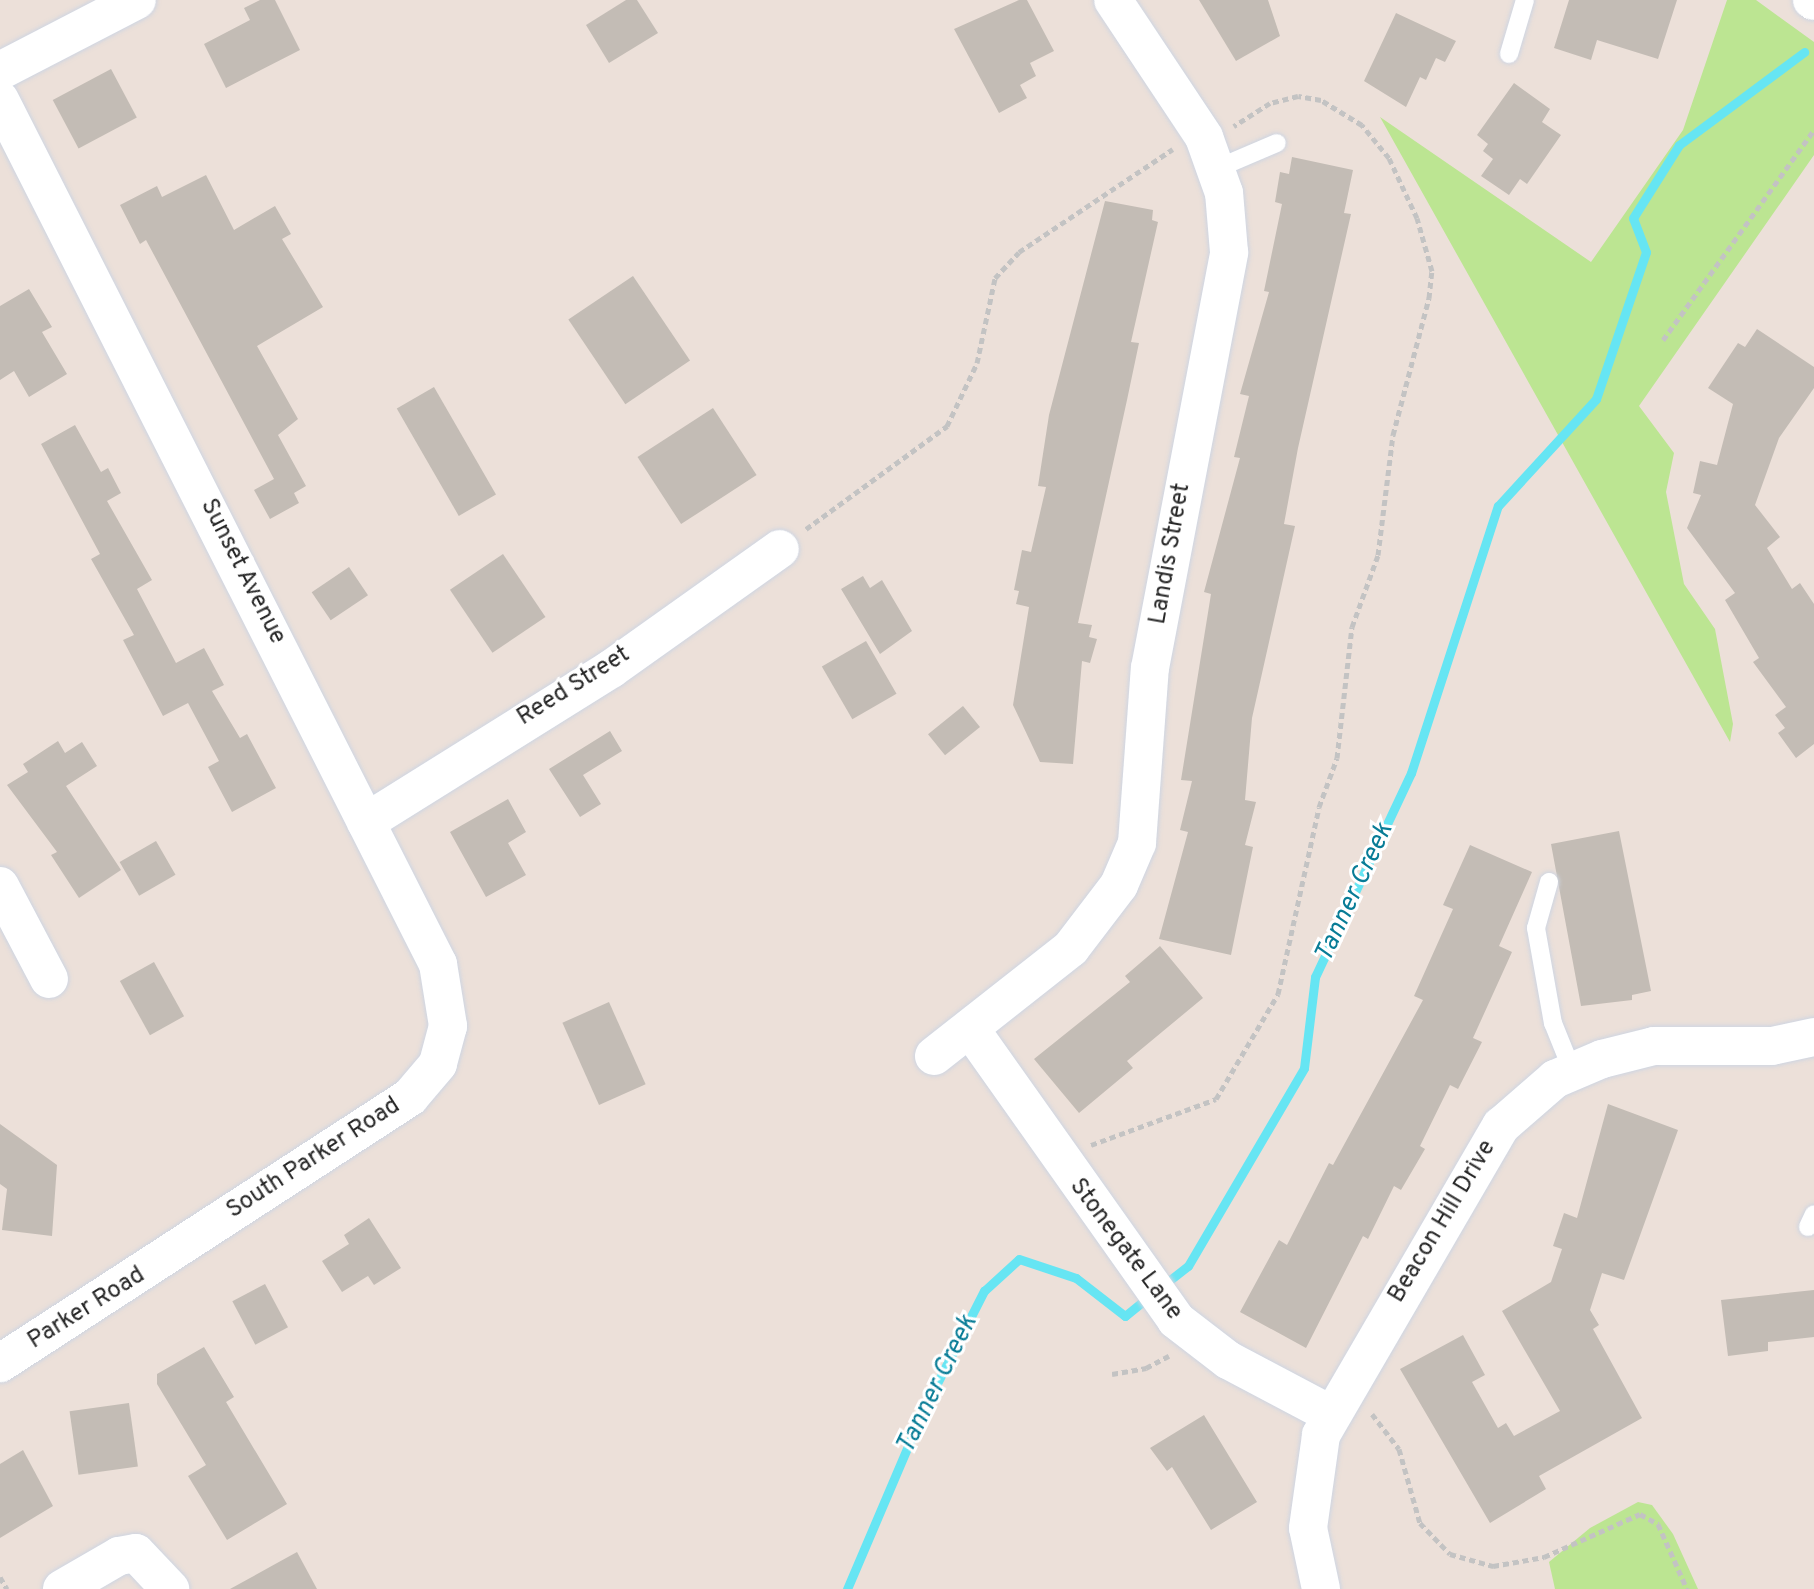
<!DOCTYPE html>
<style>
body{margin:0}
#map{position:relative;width:1814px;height:1589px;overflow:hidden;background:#ece0d9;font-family:Overpass,sans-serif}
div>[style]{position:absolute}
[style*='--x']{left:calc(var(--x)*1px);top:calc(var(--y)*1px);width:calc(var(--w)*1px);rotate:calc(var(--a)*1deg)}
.green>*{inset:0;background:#bce592}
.stream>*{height:9px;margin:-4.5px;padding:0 4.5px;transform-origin:4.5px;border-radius:4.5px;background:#66e5f3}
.building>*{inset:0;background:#c3bcb5;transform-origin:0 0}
.path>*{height:5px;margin-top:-2.5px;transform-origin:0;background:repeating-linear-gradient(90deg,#c3c3c3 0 6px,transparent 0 10px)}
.roads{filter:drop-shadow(0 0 2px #ced5e2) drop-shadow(0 0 2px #ced5e2)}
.service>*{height:18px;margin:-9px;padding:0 9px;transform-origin:9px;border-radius:9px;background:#fff}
.minor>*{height:38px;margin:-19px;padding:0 19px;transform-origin:19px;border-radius:19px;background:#fff}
span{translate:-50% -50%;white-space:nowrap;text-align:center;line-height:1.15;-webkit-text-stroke:6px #fff;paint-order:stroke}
.street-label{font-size:24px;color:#282828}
.water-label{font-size:26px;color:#087c96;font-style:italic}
</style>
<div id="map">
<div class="green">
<i style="clip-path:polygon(1727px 0,1756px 0,1814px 42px,1814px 155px,1639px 406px,1674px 453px,1666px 492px,1684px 584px,1715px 629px,1733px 724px,1730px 742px,1380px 117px,1591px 262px,1683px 130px)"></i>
<i style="clip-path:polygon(1638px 1502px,1652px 1505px,1673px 1534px,1698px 1589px,1555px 1589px,1549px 1562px,1590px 1528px)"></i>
</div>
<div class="stream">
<i style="--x:1161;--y:1287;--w:34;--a:-38"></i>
<i style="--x:1188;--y:1266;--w:229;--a:-59.6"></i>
<i style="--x:1304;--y:1068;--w:92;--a:-83.1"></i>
<i style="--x:1315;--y:977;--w:225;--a:-64.8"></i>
<i style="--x:1411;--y:773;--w:281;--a:-72"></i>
<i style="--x:1498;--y:506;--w:145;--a:-47.5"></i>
<i style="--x:1596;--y:399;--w:155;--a:-71.2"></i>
<i style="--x:1646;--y:252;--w:36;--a:-111"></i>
<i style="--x:1633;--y:218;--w:86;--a:-57.8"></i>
<i style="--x:1679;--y:145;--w:156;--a:-36.6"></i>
<i style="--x:847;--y:1589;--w:194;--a:-66.9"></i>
<i style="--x:923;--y:1411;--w:135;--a:-63.1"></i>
<i style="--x:984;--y:1291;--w:47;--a:-42.4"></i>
<i style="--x:1019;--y:1259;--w:60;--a:18.4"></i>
<i style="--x:1076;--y:1278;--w:62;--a:37.8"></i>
<i style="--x:1125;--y:1316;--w:32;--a:-39"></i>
</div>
<div class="building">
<i style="clip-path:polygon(260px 0,275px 0,300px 50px,226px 88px,204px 44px,250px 20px,244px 8px)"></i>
<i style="clip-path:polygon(626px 0,637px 0,658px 33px,609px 63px,586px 25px)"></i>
<i style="clip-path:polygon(1019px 0,1027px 0,1054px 51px,1030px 63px,1036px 76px,1020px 85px,1027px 98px,999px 113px,954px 29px)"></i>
<i style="clip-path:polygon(1199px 0,1268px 0,1280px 36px,1236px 61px)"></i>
<i style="clip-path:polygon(1569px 0,1677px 0,1658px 59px,1597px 40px,1591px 60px,1554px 48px)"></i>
<i style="clip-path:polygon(1396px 13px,1456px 41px,1445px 62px,1436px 58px,1426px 80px,1420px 77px,1406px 107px,1364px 81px)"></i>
<i style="left:111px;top:69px;width:55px;height:66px;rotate:62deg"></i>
<i style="clip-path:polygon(1514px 83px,1550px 109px,1542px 122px,1561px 135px,1527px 184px,1520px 179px,1509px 195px,1481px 176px,1493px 159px,1483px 151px,1488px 144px,1477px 135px)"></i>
<i style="clip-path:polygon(1292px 157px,1353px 170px,1344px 213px,1351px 214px,1298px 448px,1284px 524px,1295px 526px,1252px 718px,1245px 800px,1256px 802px,1245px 845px,1253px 847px,1231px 955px,1159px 939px,1188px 832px,1180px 830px,1192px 781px,1181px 780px,1211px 594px,1204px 592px,1240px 458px,1234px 457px,1249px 396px,1240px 394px,1269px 292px,1264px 291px,1282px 204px,1275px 202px,1280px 172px,1289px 174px)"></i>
<i style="clip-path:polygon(206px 175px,234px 230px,275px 206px,291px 234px,282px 239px,323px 307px,257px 346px,298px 419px,278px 435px,306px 486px,294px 493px,299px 503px,270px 519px,254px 490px,274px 479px,146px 240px,140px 244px,120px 205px,157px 186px,162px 197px)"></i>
<i style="clip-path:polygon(1105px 201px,1153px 210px,1152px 220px,1158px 222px,1131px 342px,1139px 343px,1127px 400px,1078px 623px,1092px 625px,1089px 637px,1097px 639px,1090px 663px,1082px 661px,1073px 764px,1040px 762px,1013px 705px,1029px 607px,1016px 604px,1019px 591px,1014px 590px,1022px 550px,1031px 552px,1046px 487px,1038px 486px,1049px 415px)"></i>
<i style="left:633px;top:276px;width:102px;height:78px;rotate:56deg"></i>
<i style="clip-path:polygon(29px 289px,52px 327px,42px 332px,67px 374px,29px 397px,14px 371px,0 380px,0 306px)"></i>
<i style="clip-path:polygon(1757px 329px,1814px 367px,1814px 388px,1779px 438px,1755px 505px,1780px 537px,1767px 548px,1792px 589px,1800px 583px,1814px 604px,1814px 744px,1796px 758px,1778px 733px,1785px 728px,1775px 715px,1786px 707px,1753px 662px,1759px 658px,1725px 600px,1735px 593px,1687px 528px,1701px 495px,1693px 493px,1700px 461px,1717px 465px,1733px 404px,1708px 388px,1738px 343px,1745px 347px)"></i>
<i style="left:434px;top:387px;width:124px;height:43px;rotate:60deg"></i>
<i style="left:713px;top:408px;width:80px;height:90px;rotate:57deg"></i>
<i style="clip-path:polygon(75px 425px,101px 472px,108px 468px,121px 493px,107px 501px,152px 580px,137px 589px,176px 663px,204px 648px,224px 685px,212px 691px,240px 738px,247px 734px,276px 788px,232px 812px,208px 767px,219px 761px,188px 703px,163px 716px,123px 640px,134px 635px,91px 559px,100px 554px,41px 444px)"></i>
<i style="left:503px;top:554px;width:76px;height:64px;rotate:56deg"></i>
<i style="left:349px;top:567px;width:34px;height:45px;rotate:56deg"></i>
<i style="clip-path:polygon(863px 576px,870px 588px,882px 580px,912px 631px,880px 654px,841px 589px)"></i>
<i style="left:866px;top:641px;width:61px;height:51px;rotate:60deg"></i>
<i style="left:963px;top:706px;width:27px;height:45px;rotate:51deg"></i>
<i style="clip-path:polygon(610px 731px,622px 751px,583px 775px,601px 804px,580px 817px,549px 769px)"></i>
<i style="clip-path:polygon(58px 741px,65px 753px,82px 742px,97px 766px,66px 786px,121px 870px,79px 898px,51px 855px,57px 852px,7px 785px,28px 772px,23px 764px)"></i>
<i style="clip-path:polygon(508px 799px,526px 832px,508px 843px,526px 875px,486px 897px,450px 832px)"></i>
<i style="clip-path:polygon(1619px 831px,1651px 991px,1632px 995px,1632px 1000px,1581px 1006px,1551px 844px)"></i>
<i style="left:156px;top:841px;width:39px;height:42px;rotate:60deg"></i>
<i style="clip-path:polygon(1470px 845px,1532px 872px,1499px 946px,1512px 952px,1473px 1038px,1482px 1042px,1458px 1089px,1450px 1085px,1420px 1146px,1425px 1149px,1401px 1190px,1394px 1186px,1368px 1239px,1363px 1236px,1306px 1348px,1240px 1312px,1279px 1240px,1287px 1245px,1329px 1163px,1333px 1165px,1423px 1000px,1414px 996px,1453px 909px,1443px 905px)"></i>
<i style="clip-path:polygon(1160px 946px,1203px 998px,1127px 1061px,1133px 1068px,1079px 1113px,1034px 1059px,1130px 982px,1125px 976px)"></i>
<i style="left:154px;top:962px;width:62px;height:39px;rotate:61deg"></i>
<i style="left:609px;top:1002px;width:90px;height:51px;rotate:66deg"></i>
<i style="clip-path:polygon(1608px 1104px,1678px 1130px,1624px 1280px,1602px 1273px,1590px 1310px,1599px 1325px,1593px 1329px,1642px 1418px,1539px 1476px,1546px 1489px,1490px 1523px,1400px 1369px,1463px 1335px,1485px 1375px,1472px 1382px,1498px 1428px,1506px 1423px,1514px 1436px,1560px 1411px,1502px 1311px,1551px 1282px,1562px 1249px,1553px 1246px,1564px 1213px,1577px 1218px)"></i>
<i style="clip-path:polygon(0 1124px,57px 1165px,52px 1236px,2px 1230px,7px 1189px,0 1184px)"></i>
<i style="clip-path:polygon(369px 1218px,401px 1268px,374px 1285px,368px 1276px,342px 1292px,322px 1261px,349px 1244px,344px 1235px)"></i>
<i style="left:265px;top:1284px;width:49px;height:37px;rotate:62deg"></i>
<i style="clip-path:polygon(1814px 1290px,1814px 1337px,1768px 1342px,1768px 1351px,1728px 1356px,1721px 1300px)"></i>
<i style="clip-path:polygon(204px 1347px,234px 1397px,226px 1402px,287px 1504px,227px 1540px,188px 1476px,206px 1465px,157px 1384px,157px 1374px)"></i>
<i style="left:129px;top:1403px;width:64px;height:60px;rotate:82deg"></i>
<i style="clip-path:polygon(1204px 1415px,1257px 1502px,1211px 1530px,1172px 1467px,1167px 1471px,1150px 1448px)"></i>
<i style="clip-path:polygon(23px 1450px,53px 1506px,0 1538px,0 1464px)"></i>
<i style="clip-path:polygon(297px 1552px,317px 1589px,230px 1589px)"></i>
</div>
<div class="path">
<i style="--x:1663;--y:340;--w:259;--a:-54.3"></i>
<i style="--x:806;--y:529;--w:175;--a:-36.1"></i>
<i style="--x:947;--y:426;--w:70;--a:-64.5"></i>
<i style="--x:977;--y:363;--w:87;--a:-78"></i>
<i style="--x:995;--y:278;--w:35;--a:-47"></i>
<i style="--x:1019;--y:252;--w:185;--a:-33.8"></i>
<i style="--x:1091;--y:1145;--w:133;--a:-20.2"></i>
<i style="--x:1216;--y:1099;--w:122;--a:-59.4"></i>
<i style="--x:1278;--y:994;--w:191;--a:-77.6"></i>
<i style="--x:1319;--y:807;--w:52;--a:-69.8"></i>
<i style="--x:1337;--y:758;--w:132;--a:-83.5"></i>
<i style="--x:1352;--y:627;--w:77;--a:-70.1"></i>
<i style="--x:1378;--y:555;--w:121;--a:-82.9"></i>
<i style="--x:1393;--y:435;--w:142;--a:-75.3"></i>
<i style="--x:1429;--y:298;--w:27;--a:-84"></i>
<i style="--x:1432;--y:271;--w:55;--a:-105.8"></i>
<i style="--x:1417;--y:218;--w:66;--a:-115"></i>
<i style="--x:1389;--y:158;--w:43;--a:-129.3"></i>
<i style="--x:1362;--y:125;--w:48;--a:-148.6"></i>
<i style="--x:1321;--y:100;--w:23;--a:-170"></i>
<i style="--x:1298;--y:96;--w:29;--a:166"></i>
<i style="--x:1270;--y:103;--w:43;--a:147.4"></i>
<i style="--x:1112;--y:1374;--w:35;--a:-10"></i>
<i style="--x:1146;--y:1368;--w:26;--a:-28"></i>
<i style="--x:1372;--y:1414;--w:44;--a:52.4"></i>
<i style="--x:1399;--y:1449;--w:77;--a:74.2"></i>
<i style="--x:1420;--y:1523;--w:43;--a:45.9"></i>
<i style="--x:1450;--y:1554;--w:45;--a:15.6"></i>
<i style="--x:1493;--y:1566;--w:52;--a:-10"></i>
<i style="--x:1544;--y:1557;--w:105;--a:-24.1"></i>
<i style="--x:1640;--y:1514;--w:21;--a:29"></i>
<i style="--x:1658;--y:1524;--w:71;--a:66"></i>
<i style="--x:0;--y:1577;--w:14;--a:60"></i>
</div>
<div class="roads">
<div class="service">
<i style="--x:1509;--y:54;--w:56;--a:-73.5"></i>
<i style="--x:1216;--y:169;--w:66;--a:-23.1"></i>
<i style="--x:1549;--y:882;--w:48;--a:105.8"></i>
<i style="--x:1536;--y:928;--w:97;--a:79.9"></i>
<i style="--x:1553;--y:1023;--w:51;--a:68"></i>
<i style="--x:1808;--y:1227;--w:14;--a:-65"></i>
</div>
<div class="minor">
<i style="--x:1812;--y:0;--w:2;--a:27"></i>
<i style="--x:0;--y:71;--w:154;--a:-27.4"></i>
<i style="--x:0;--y:100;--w:969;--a:63.12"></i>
<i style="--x:438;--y:964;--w:63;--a:80.8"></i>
<i style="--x:448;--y:1026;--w:39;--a:105"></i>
<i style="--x:438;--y:1064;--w:43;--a:130.3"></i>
<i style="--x:410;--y:1097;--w:489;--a:147"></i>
<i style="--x:366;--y:822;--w:289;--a:-32"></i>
<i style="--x:611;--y:669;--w:207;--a:-35.4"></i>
<i style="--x:0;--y:886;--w:105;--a:62.2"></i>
<i style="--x:971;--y:1030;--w:355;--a:54.7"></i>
<i style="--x:1176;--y:1320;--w:66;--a:37.6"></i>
<i style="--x:1228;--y:1360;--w:115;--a:27.9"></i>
<i style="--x:934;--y:1056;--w:174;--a:-38.2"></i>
<i style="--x:1071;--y:948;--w:79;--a:-52.7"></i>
<i style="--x:1119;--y:885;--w:46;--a:-66.8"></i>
<i style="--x:1137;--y:843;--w:175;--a:-85.8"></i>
<i style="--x:1150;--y:668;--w:423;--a:-79.2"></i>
<i style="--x:1229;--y:252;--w:59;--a:-94.8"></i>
<i style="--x:1224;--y:193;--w:59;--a:-109.7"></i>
<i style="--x:1204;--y:137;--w:164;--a:-123.6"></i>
<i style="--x:62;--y:1589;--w:66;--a:-30.1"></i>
<i style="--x:119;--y:1556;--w:17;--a:-10"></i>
<i style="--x:136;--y:1553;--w:50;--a:46.6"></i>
<i style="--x:1321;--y:1589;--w:62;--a:-102"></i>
<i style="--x:1308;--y:1528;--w:94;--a:-82"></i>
<i style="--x:1321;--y:1435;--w:358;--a:-59.8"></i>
<i style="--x:1501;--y:1126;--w:72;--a:-41"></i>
<i style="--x:1555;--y:1079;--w:51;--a:-23.1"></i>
<i style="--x:1602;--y:1059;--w:54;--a:-14"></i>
<i style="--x:1654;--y:1046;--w:118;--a:0"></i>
<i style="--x:1772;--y:1046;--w:43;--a:-12.1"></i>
</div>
</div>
<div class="street-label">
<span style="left:1171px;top:554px;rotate:-80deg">Landis Street</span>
<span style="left:242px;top:572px;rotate:63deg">Sunset Avenue</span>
<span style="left:574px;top:687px;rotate:-32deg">Reed Street</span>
<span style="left:314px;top:1159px;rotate:-33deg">South Parker Road</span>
<span style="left:1443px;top:1222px;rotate:-59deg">Beacon Hill Drive</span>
<span style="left:1125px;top:1250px;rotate:53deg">Stonegate Lane</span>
<span style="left:87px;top:1309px;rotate:-32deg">Parker Road</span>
</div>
<div class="water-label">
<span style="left:1355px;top:893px;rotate:-65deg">Tanner Creek</span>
<span style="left:938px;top:1385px;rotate:-64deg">Tanner Creek</span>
</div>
</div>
